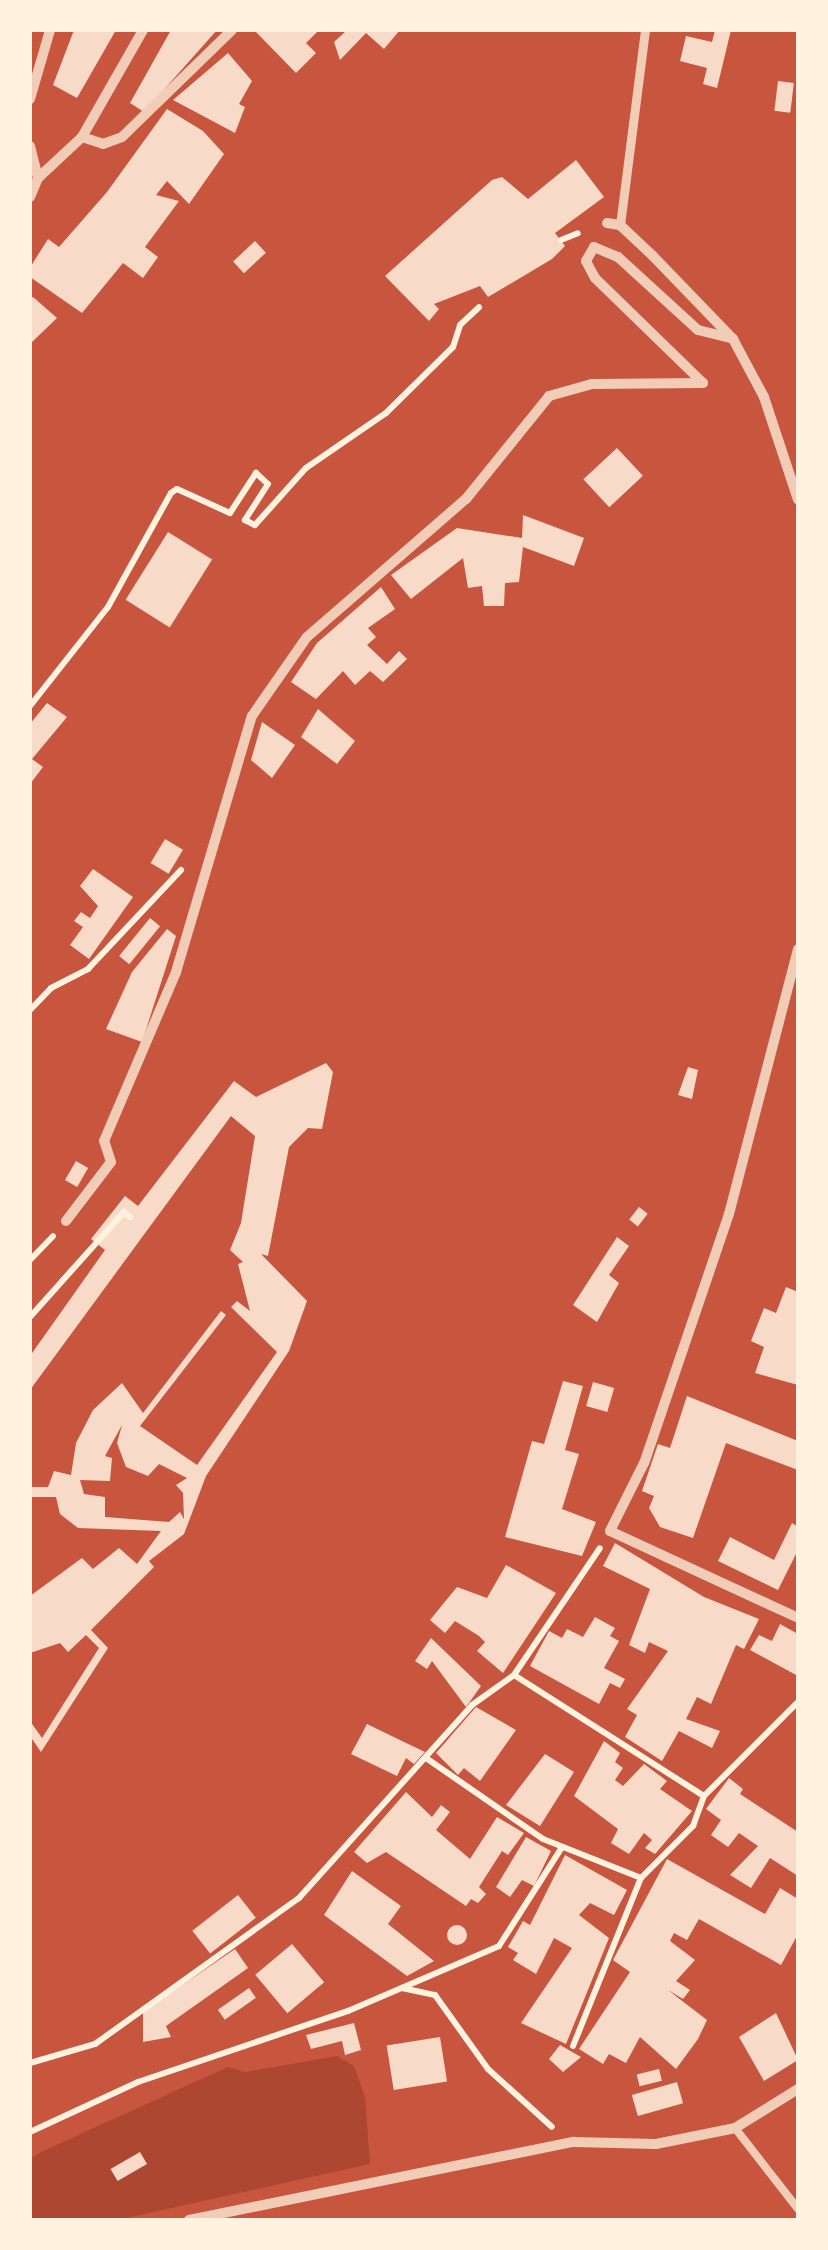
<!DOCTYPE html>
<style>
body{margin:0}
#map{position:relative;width:828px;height:2250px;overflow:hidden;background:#c8553d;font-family:"Fira Sans",sans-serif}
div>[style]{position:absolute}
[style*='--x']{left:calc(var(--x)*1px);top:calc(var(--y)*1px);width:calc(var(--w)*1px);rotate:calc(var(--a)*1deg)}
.green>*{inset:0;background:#ae4732}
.building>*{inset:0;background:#f7dbc8;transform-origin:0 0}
.round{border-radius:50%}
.path>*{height:6px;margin:-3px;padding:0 3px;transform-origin:3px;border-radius:3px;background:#fff3e0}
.service>*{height:8px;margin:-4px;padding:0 4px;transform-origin:4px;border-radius:4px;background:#f1ccb7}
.pedestrian>*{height:9px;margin:-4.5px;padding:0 4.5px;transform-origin:4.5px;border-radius:4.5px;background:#f1ccb7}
.minor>*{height:10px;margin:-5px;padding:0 5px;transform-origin:5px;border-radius:5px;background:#f1ccb7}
span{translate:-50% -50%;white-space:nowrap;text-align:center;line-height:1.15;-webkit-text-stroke:8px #fff3e0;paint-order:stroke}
.frame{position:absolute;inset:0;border:32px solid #fff3e0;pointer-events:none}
</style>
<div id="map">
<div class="green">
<i style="clip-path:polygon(337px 2056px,354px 2066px,365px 2097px,370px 2164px,117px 2220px,30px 2220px,30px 2159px,41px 2152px,228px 2067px,245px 2072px)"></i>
</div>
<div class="building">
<i style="clip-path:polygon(74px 30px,116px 30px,77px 98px,53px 85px)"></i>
<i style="clip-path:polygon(171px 30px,217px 30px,144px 112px,130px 103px)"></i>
<i style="clip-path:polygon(254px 30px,319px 30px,306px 43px,316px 53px,296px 73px)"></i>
<i style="clip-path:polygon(347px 30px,400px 30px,384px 49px,366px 33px,340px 60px,334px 42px)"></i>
<i style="clip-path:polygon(715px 30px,731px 30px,717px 88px,703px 84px,707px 68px,680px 61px,686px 36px,712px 42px)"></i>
<i style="clip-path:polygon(228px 53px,252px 81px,239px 104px,245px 107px,235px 133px,173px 100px)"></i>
<i style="left:778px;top:81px;width:16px;height:30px;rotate:7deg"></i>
<i style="clip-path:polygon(167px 109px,203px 131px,224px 154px,189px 204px,167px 181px,156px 195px,179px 201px,145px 247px,158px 257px,143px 278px,123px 263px,82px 313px,30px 277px,31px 266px,48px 239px,59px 247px,107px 192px)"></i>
<i style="clip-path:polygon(576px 160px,604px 197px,555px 233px,565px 246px,552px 259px,488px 297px,480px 286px,434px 304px,439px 309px,429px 321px,385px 276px,492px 180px,502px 177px,528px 199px)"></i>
<i style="left:255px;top:241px;width:16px;height:30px;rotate:47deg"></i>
<i style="clip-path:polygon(33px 297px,57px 318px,30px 344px,30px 299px)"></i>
<i style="left:617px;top:448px;width:38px;height:46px;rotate:47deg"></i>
<i style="clip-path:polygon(523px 515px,584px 538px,574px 566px,523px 547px,519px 582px,505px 583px,504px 606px,484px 606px,482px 586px,468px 588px,463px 558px,411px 599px,391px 575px,457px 528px,522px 538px)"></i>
<i style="left:168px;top:532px;width:52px;height:80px;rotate:32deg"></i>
<i style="clip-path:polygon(381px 587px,395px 609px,368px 628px,376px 637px,367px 645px,387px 664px,399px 651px,407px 659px,383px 682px,370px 671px,355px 685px,343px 671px,316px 699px,291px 682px,317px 643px)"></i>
<i style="clip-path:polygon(47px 703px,67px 717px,32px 759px,43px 767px,30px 784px,30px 724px)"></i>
<i style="clip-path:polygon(318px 709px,355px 741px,337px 764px,301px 737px)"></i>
<i style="clip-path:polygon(262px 722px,295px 745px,272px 778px,251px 760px)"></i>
<i style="left:165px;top:839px;width:21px;height:28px;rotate:31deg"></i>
<i style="clip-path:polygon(93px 869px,133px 897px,89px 959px,70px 945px,83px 927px,74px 921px,81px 912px,90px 918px,98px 906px,80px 886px)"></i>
<i style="left:150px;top:918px;width:13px;height:49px;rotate:39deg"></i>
<i style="clip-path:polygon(167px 929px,176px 936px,142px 1042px,106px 1029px,132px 972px)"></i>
<i style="clip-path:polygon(evenodd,326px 1063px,333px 1072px,322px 1129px,308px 1128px,289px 1147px,268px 1256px,261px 1254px,307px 1301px,289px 1351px,206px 1476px,184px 1534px,149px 1561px,154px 1567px,91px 1630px,108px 1648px,41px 1752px,30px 1736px,30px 1721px,42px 1738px,99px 1648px,86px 1635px,68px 1652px,60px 1643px,30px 1653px,30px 1596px,82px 1558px,93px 1569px,119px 1548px,137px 1564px,161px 1531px,78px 1528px,60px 1514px,56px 1497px,30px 1497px,30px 1487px,48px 1487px,54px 1471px,71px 1475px,76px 1443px,93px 1410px,122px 1383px,143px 1413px,221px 1311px,226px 1315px,140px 1426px,197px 1465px,277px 1352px,231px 1307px,237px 1301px,250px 1311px,238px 1264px,243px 1262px,230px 1250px,241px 1223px,255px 1136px,231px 1116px,30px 1390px,30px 1356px,105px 1250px,91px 1239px,125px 1196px,138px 1206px,234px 1081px,256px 1097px,326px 1063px,122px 1425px,117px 1443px,126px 1467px,148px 1476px,159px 1464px,187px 1478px,176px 1485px,183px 1493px,184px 1519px,180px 1512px,169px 1522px,105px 1517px,105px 1497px,84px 1494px,80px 1480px,110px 1481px,112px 1458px,105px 1456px,122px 1425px)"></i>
<i style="clip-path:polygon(688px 1067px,698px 1070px,692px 1099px,678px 1095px)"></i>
<i style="left:76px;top:1161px;width:14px;height:22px;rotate:30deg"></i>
<i style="left:639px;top:1207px;width:11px;height:16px;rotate:38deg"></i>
<i style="clip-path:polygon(617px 1237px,629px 1246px,609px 1275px,619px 1283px,597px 1322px,573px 1305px)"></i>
<i style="clip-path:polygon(786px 1287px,798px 1292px,798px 1385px,755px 1373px,764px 1347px,751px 1341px,764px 1308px,776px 1313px)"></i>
<i style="clip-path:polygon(563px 1381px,583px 1386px,565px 1450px,579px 1454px,562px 1509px,596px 1522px,582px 1556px,505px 1537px,532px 1441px,544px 1444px)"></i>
<i style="left:593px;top:1382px;width:22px;height:25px;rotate:16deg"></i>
<i style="clip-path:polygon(687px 1396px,798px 1441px,798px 1470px,726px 1443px,693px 1538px,660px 1527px,649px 1508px,654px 1496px,642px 1491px,658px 1444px,670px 1448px)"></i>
<i style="clip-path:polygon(792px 1523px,798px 1527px,798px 1550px,778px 1590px,718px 1561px,730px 1537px,774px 1560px)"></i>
<i style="clip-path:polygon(615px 1543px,704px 1597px,759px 1619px,744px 1649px,736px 1645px,711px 1704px,697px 1697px,686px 1719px,720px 1731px,712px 1748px,679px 1731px,662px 1761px,625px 1737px,637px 1715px,627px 1709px,668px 1651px,649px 1642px,645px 1653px,629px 1645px,650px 1589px,603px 1566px)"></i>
<i style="clip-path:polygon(506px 1565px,556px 1593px,503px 1673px,477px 1651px,485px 1642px,479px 1636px,455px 1621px,445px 1633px,430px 1620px,457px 1587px,487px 1598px)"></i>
<i style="clip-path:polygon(595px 1617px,615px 1628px,610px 1636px,619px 1641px,604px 1668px,625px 1679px,620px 1688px,610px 1683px,599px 1704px,530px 1666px,549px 1631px,562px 1638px,567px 1629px,583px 1637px)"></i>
<i style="clip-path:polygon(780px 1624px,798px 1634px,798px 1676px,750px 1650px,759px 1635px,772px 1641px)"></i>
<i style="clip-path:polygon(431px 1638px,481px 1686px,466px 1707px,432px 1661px,427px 1669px,415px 1661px)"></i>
<i style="clip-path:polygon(476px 1707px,516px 1730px,480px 1781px,464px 1768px,458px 1775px,436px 1753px)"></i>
<i style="clip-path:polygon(367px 1724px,404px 1742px,425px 1752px,414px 1764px,406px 1758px,397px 1776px,351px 1754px)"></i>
<i style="clip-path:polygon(604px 1741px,620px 1753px,615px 1762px,623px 1768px,615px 1780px,623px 1786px,644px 1764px,667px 1781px,660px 1789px,692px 1811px,655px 1854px,645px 1848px,652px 1840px,644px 1833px,629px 1854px,611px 1843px,618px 1829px,574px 1796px)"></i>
<i style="clip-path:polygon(545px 1754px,574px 1772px,540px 1826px,506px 1805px)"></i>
<i style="clip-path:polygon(729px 1778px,743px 1789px,740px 1794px,798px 1832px,798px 1876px,770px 1858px,751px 1888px,730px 1875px,758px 1846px,739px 1833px,728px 1847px,711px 1835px,721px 1820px,706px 1809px)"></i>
<i style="clip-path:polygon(406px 1792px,432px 1817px,441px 1805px,450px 1812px,436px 1830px,470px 1859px,497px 1817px,524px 1833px,508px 1855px,502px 1851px,479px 1887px,486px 1894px,478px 1903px,471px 1899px,466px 1906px,386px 1852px,367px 1863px,354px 1852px)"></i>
<i style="clip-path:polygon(526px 1837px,551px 1851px,534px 1886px,522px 1880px,510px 1897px,496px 1887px)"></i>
<i style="clip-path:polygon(565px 1855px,627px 1890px,614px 1915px,590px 1903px,579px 1915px,609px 1938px,566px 2044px,521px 2023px,572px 1948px,554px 1938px,536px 1974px,513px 1960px,518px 1953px,508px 1947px,523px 1921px,530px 1925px)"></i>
<i style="clip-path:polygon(667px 1859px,765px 1914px,780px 1888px,798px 1899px,798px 1934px,781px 1965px,699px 1919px,687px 1940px,674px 1933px,670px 1941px,695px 1960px,676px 1981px,690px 1990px,683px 1999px,668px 1990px,707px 2020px,698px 2039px,676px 2069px,640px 2037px,626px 2063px,609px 2054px,603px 2064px,579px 2049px,630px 1972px,613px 1960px)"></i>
<i style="clip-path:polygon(352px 1871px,401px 1906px,388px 1924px,434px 1961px,407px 1976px,324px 1915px)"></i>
<i style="left:238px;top:1895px;width:29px;height:58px;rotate:52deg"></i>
<i class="round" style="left:447px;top:1925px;width:20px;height:20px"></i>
<i style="left:292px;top:1944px;width:50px;height:48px;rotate:50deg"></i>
<i style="clip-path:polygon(235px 1949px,248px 1968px,166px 2026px,171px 2037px,143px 2042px,143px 2012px)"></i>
<i style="left:249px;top:1988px;width:12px;height:38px;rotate:55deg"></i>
<i style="clip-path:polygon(776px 2013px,798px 2060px,764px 2081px,739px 2037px)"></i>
<i style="clip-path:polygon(354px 2023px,361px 2050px,345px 2055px,342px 2041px,311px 2049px,306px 2035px)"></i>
<i style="left:440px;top:2037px;width:45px;height:54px;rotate:81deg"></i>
<i style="clip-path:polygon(560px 2045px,581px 2057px,563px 2072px,549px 2059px)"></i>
<i style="left:659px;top:2069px;width:12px;height:23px;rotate:76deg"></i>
<i style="left:677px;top:2082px;width:22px;height:47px;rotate:74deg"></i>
<i style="left:140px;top:2152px;width:14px;height:34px;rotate:60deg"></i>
</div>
<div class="path">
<i style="--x:561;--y:240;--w:18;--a:-22"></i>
<i style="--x:30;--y:706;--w:126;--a:-51.8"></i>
<i style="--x:108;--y:607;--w:130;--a:-61.1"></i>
<i style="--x:171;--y:493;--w:7;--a:-34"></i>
<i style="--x:177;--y:489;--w:58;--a:24.4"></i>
<i style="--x:230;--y:513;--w:48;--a:-57"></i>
<i style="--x:256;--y:473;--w:16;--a:43"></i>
<i style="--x:268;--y:484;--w:43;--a:122.6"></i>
<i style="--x:245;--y:520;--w:11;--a:27"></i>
<i style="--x:255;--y:525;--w:76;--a:-48.2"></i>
<i style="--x:306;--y:468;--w:97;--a:-34.5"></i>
<i style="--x:386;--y:413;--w:94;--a:-44.6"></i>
<i style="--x:453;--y:347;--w:23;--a:-72"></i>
<i style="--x:460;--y:325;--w:26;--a:-43"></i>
<i style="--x:30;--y:1010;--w:30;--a:-46"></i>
<i style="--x:51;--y:988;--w:42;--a:-27.2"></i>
<i style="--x:88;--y:969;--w:136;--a:-46.8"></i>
<i style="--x:30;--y:1260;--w:33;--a:-46"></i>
<i style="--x:30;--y:1317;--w:141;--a:-48.2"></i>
<i style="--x:124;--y:1212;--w:8;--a:40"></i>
<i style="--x:514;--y:1675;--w:225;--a:32.5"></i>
<i style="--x:426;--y:1758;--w:142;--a:34.7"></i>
<i style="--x:543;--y:1839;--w:105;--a:21.7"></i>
<i style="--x:402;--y:1988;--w:34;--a:12"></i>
<i style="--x:435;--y:1995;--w:91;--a:54.4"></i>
<i style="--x:488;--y:2069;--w:86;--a:42.2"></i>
<i style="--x:573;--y:2046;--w:181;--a:-68"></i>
<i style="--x:641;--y:1878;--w:74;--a:-45"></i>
<i style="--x:693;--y:1826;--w:32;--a:-70"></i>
<i style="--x:704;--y:1796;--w:133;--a:-45"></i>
<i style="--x:30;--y:2063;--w:68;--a:-16.3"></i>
<i style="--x:95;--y:2044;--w:251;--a:-35.6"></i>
<i style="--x:299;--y:1898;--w:259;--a:-48.1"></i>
<i style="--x:472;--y:1705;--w:52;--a:-35.5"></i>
<i style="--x:514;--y:1675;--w:153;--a:-55.9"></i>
<i style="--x:30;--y:2132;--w:119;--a:-24.8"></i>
<i style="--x:138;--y:2082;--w:222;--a:-18.7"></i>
<i style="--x:348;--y:2011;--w:164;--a:-23.3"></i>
<i style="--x:499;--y:1946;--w:117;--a:-57.5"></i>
</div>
<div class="service">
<i style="--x:735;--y:2128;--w:103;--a:52.1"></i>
</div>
<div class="pedestrian">
<i style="--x:620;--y:225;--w:197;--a:-82.7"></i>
</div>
<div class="minor">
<i style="--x:30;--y:99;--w:72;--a:-73.8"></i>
<i style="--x:82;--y:137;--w:22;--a:18"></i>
<i style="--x:103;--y:144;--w:20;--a:-20"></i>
<i style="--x:122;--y:137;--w:153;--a:-44.2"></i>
<i style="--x:30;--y:146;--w:33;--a:76"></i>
<i style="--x:30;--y:197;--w:21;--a:-67"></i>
<i style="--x:38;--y:178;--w:60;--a:-43"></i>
<i style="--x:82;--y:137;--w:123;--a:-60.3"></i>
<i style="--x:607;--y:223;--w:13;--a:9"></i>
<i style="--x:620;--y:225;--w:44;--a:43.2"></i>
<i style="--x:652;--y:255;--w:117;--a:46"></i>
<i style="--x:733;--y:339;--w:66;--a:61.9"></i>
<i style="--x:764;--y:397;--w:108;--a:71.7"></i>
<i style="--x:798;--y:949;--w:274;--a:104.6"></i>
<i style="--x:729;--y:1214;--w:263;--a:108.8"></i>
<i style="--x:644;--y:1463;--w:76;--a:116.6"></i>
<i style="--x:610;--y:1531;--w:207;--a:24.8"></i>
<i style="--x:66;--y:1221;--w:74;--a:-52.7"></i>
<i style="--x:111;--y:1162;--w:22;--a:-108"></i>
<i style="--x:104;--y:1141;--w:184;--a:-66.9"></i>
<i style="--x:176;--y:972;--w:267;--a:-73.5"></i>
<i style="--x:252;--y:716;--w:96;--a:-55.2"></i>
<i style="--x:307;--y:637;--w:211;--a:-41"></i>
<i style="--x:466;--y:499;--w:132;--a:-51.1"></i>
<i style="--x:549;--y:396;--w:45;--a:-15.6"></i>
<i style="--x:592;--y:384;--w:111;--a:-0.5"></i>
<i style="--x:703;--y:383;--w:151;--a:-135.8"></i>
<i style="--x:595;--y:278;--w:19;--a:-118"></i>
<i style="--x:586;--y:261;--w:16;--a:-60"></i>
<i style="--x:594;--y:247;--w:26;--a:23"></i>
<i style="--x:618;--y:257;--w:108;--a:42.4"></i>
<i style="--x:698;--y:330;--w:36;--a:14"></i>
<i style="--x:189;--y:2220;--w:393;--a:-11.5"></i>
<i style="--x:574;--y:2142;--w:82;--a:1.4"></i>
<i style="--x:656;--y:2144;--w:81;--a:-11.4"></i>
<i style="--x:735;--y:2128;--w:74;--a:-31.8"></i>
</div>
<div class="frame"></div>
</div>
